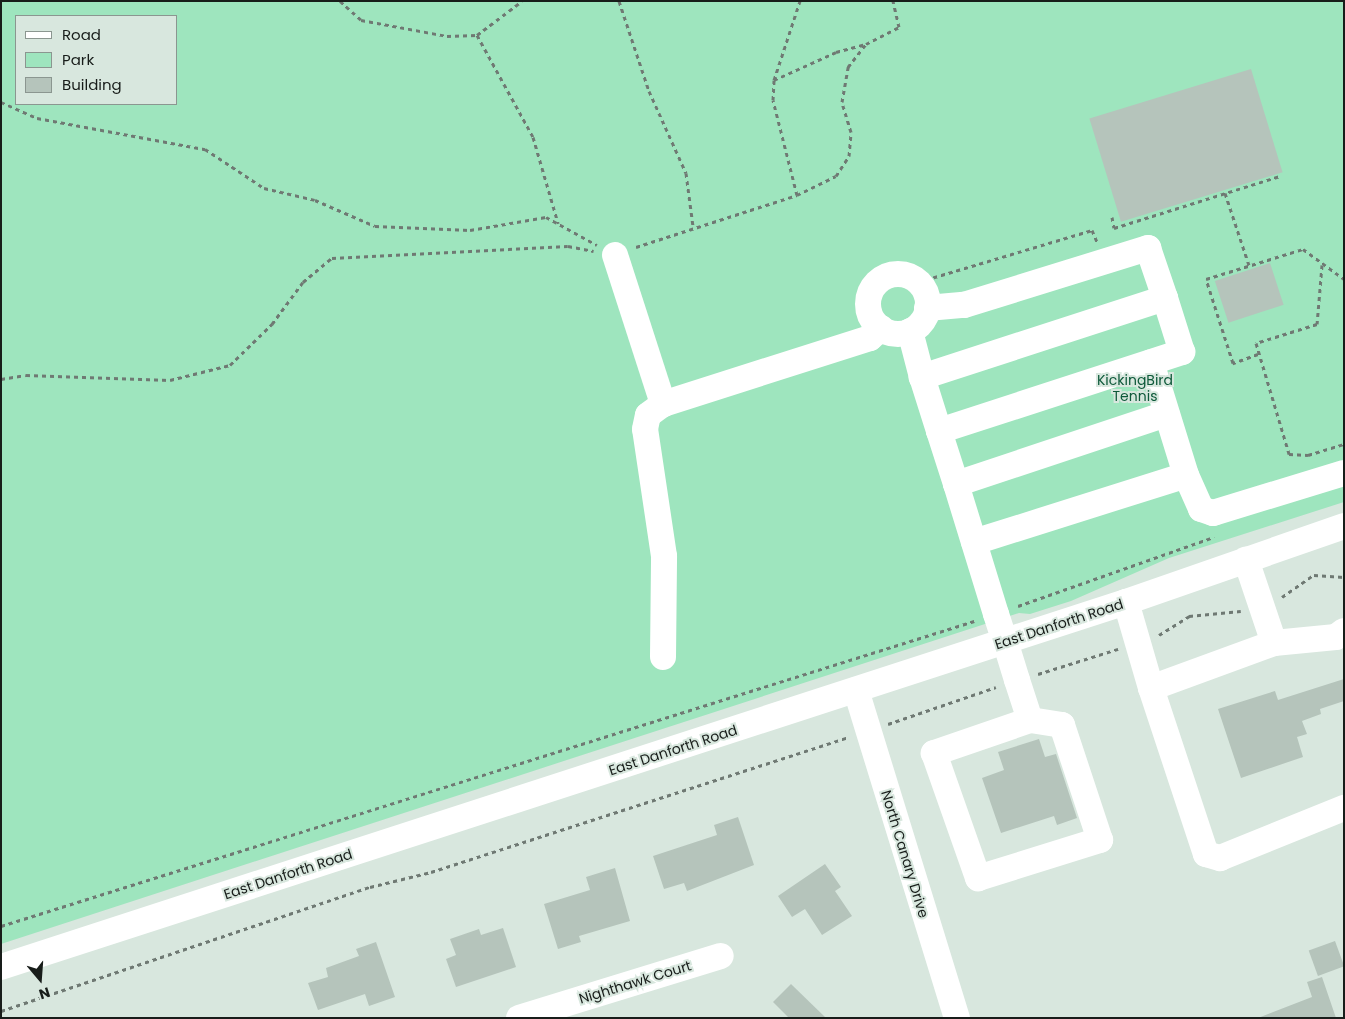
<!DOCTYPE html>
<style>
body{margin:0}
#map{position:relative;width:1345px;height:1019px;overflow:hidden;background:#d8e7de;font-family:Poppins,sans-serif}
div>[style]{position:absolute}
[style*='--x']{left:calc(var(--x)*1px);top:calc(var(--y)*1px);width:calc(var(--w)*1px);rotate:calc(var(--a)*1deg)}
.green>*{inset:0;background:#9ee5be}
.building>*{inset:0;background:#b5c4bb;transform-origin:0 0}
.path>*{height:3px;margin-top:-1.5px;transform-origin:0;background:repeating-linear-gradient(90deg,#6f7973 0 4px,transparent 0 8px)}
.minor>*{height:26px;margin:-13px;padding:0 13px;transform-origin:13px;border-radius:13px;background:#fff}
.minor>.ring{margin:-13px;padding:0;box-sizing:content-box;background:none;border:26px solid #fff;border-radius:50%}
span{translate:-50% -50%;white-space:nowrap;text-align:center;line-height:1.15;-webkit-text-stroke:4px #d8e7de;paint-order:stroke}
.park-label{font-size:14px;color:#0e593a}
.street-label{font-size:14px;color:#181d1a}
.frame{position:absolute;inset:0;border:2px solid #181d1a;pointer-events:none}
.legend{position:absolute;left:15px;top:15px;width:162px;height:90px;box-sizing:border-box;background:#d8e7de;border:1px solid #8b9690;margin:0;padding:6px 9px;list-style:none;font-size:15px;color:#181d1a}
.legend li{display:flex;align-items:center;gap:10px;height:25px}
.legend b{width:25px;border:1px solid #8b9690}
.north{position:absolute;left:15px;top:954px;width:50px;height:50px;-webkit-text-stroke:4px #d8e7de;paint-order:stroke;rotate:162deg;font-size:14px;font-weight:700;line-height:20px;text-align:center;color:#181d1a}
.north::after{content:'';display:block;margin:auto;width:18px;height:22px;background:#181d1a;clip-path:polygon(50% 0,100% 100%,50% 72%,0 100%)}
</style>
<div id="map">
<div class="green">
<i style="clip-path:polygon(evenodd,1px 1px,1344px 1px,1344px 502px,1169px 558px,1071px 601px,1030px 614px,1019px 613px,1px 944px,1px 1px,16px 16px,176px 16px,176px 104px,16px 104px,16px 16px)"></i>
</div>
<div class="building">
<i style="left:1251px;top:69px;width:108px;height:169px;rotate:73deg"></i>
<i style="left:1270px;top:263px;width:44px;height:58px;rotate:72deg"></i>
<i style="clip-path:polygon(1344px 679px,1344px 701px,1320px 709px,1321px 714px,1302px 721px,1307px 734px,1297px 737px,1303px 757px,1241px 778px,1218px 709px,1275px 691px,1278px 700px)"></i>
<i style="clip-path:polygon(1039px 739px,1045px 757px,1056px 754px,1077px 818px,1057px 825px,1054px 816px,1001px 833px,982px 778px,1004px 770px,998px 752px)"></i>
<i style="clip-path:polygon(738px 817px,754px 865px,687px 891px,684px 883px,664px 889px,653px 856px,717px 835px,714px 825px)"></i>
<i style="clip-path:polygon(825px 864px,841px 887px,835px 891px,852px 916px,822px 935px,805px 909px,792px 917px,778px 896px)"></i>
<i style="clip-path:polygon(615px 868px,630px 921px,579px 936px,581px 942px,558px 949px,544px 904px,590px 890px,586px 877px)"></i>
<i style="clip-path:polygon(503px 928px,516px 967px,456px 987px,446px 959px,456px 955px,450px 939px,479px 929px,481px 935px)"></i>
<i style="left:1335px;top:941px;width:27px;height:28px;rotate:70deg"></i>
<i style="clip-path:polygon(376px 942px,395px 997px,369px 1006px,365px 994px,318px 1010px,308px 983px,328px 977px,326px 968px,359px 956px,356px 949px)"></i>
<i style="clip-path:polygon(1322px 977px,1336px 1018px,1258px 1018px,1312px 997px,1307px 982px)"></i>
<i style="clip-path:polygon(791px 984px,826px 1018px,789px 1018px,773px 1002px)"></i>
</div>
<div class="path">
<i style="--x:340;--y:1;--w:28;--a:42"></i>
<i style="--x:361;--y:20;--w:87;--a:10.5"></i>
<i style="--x:447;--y:36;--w:30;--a:-2"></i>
<i style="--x:477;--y:35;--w:116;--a:61.2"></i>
<i style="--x:533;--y:137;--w:90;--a:73.8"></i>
<i style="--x:619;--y:1;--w:95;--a:71.6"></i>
<i style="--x:649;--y:91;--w:90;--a:65.7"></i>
<i style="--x:686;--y:173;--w:53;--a:82.5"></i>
<i style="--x:477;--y:35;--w:56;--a:-37.1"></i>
<i style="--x:774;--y:80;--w:83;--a:-71.8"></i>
<i style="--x:1;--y:102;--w:39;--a:24"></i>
<i style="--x:37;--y:118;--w:171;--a:10.5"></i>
<i style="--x:205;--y:149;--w:71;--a:33.5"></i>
<i style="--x:264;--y:188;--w:52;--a:13.2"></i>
<i style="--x:315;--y:200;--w:65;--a:23.4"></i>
<i style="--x:375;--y:226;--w:95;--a:2.4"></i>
<i style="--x:470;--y:230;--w:77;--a:-9.7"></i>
<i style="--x:546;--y:217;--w:58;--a:28.8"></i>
<i style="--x:1225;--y:193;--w:76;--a:71.6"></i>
<i style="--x:797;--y:195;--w:98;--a:-104.2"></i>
<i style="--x:773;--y:100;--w:20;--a:-87"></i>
<i style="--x:774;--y:80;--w:68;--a:-24.3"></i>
<i style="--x:836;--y:52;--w:30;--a:-15"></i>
<i style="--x:1112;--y:217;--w:11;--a:80"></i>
<i style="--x:1114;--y:228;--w:174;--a:-17.4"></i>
<i style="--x:636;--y:247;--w:169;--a:-17.9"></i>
<i style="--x:797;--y:195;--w:43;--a:-26"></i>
<i style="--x:836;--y:176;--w:24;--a:-57"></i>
<i style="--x:849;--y:156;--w:24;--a:-85"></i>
<i style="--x:851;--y:132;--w:31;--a:-107"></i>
<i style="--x:842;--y:102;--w:36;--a:-80"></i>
<i style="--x:848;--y:67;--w:29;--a:-52"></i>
<i style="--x:866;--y:44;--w:37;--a:-27"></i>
<i style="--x:899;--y:27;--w:27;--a:-103"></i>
<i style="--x:1322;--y:265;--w:59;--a:94.8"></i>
<i style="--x:1317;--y:324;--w:64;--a:162.7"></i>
<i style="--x:1256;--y:343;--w:116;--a:73.4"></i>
<i style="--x:1289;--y:454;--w:19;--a:3"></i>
<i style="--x:1308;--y:455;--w:38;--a:-17"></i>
<i style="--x:918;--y:282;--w:182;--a:-16.6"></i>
<i style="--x:1092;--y:230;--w:13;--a:67"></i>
<i style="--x:1258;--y:354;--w:27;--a:160"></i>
<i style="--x:1233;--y:363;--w:88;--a:-107.8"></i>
<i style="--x:1206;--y:279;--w:102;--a:-17.2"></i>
<i style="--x:1303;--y:249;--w:51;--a:36.2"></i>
<i style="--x:1;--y:379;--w:25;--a:-9"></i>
<i style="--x:26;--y:375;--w:144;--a:2"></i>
<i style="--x:170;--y:380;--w:62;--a:-14"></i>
<i style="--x:230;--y:365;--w:59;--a:-44.3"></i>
<i style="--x:272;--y:324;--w:52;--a:-53.6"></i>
<i style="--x:303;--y:282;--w:38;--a:-40"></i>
<i style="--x:332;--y:258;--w:236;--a:-2.9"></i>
<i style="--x:568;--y:246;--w:26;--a:11"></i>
<i style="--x:1282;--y:597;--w:39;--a:-35"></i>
<i style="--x:1314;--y:575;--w:30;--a:4"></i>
<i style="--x:1018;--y:606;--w:208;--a:-19.4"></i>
<i style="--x:1159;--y:635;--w:36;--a:-32"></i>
<i style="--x:1189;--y:616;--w:52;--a:-5.5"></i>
<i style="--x:1038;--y:674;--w:84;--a:-17.4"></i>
<i style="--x:888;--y:724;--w:114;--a:-18.9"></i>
<i style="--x:1;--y:926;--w:1020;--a:-17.4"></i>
<i style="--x:1;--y:1011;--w:389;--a:-18.6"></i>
<i style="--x:370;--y:887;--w:63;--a:-13.8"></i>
<i style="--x:431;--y:872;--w:437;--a:-17.9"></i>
</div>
<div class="minor">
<i style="--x:615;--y:255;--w:157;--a:72.1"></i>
<i style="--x:663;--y:404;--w:217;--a:-17.7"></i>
<i style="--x:870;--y:338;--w:15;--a:-42"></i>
<i class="ring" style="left:868px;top:274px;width:34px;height:34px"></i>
<i style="--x:927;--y:308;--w:37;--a:-5"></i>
<i style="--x:964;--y:305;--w:193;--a:-17.2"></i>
<i style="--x:1148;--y:248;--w:53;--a:71.2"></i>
<i style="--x:910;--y:331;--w:48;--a:75.4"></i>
<i style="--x:939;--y:431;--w:256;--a:-18"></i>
<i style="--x:1182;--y:352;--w:57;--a:-107.5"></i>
<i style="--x:1165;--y:298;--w:256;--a:162"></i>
<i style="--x:922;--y:377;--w:57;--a:72.5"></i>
<i style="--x:939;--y:431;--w:56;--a:72.2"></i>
<i style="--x:956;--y:484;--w:136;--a:72.9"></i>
<i style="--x:996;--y:614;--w:28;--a:72"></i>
<i style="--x:1005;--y:641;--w:41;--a:72.9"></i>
<i style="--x:1017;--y:680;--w:42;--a:72"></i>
<i style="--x:1030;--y:720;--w:102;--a:161"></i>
<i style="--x:934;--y:753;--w:133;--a:70.6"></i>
<i style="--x:978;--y:878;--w:128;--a:-17.3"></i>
<i style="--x:1100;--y:840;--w:121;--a:-108.3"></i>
<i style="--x:1062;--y:725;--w:32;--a:-171"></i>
<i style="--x:1186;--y:475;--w:37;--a:66"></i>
<i style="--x:1201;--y:509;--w:13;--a:18"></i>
<i style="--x:1213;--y:513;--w:137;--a:-17"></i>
<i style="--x:956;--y:484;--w:222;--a:-18.4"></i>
<i style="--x:974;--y:542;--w:222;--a:-17.5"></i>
<i style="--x:1186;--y:475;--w:118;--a:-107.2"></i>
<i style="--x:1126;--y:602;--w:90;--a:73.8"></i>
<i style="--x:1151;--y:688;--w:131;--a:-20.1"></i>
<i style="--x:1274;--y:643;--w:88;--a:-108.6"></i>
<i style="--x:1274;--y:643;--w:62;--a:-5.5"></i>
<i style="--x:1336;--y:637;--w:10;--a:-37"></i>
<i style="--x:663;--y:657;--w:101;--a:-89.4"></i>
<i style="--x:664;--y:556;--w:128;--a:-98.5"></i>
<i style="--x:645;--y:429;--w:14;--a:-78"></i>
<i style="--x:648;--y:415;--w:19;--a:-36"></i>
<i style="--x:1151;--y:688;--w:175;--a:71.7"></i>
<i style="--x:1206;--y:854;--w:15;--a:16"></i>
<i style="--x:1220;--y:858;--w:134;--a:-22"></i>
<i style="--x:856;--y:690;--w:343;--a:72.9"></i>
<i style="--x:1;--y:967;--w:1183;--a:-17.98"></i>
<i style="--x:1126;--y:602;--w:231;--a:-19.2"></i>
<i style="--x:519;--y:1018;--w:211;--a:-17.1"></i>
</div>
<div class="park-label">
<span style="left:1135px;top:388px">KickingBird<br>Tennis</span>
</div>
<div class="street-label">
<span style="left:1059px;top:624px;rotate:-18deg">East Danforth Road</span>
<span style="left:673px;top:750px;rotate:-18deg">East Danforth Road</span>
<span style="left:905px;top:854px;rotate:73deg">North Canary Drive</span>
<span style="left:288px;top:874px;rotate:-18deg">East Danforth Road</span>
<span style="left:635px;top:982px;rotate:-17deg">Nighthawk Court</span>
</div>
<div class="frame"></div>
<ul class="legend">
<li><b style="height:6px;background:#fff"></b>Road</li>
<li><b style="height:14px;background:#9ee5be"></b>Park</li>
<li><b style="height:14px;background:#b5c4bb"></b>Building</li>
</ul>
<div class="north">N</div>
</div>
